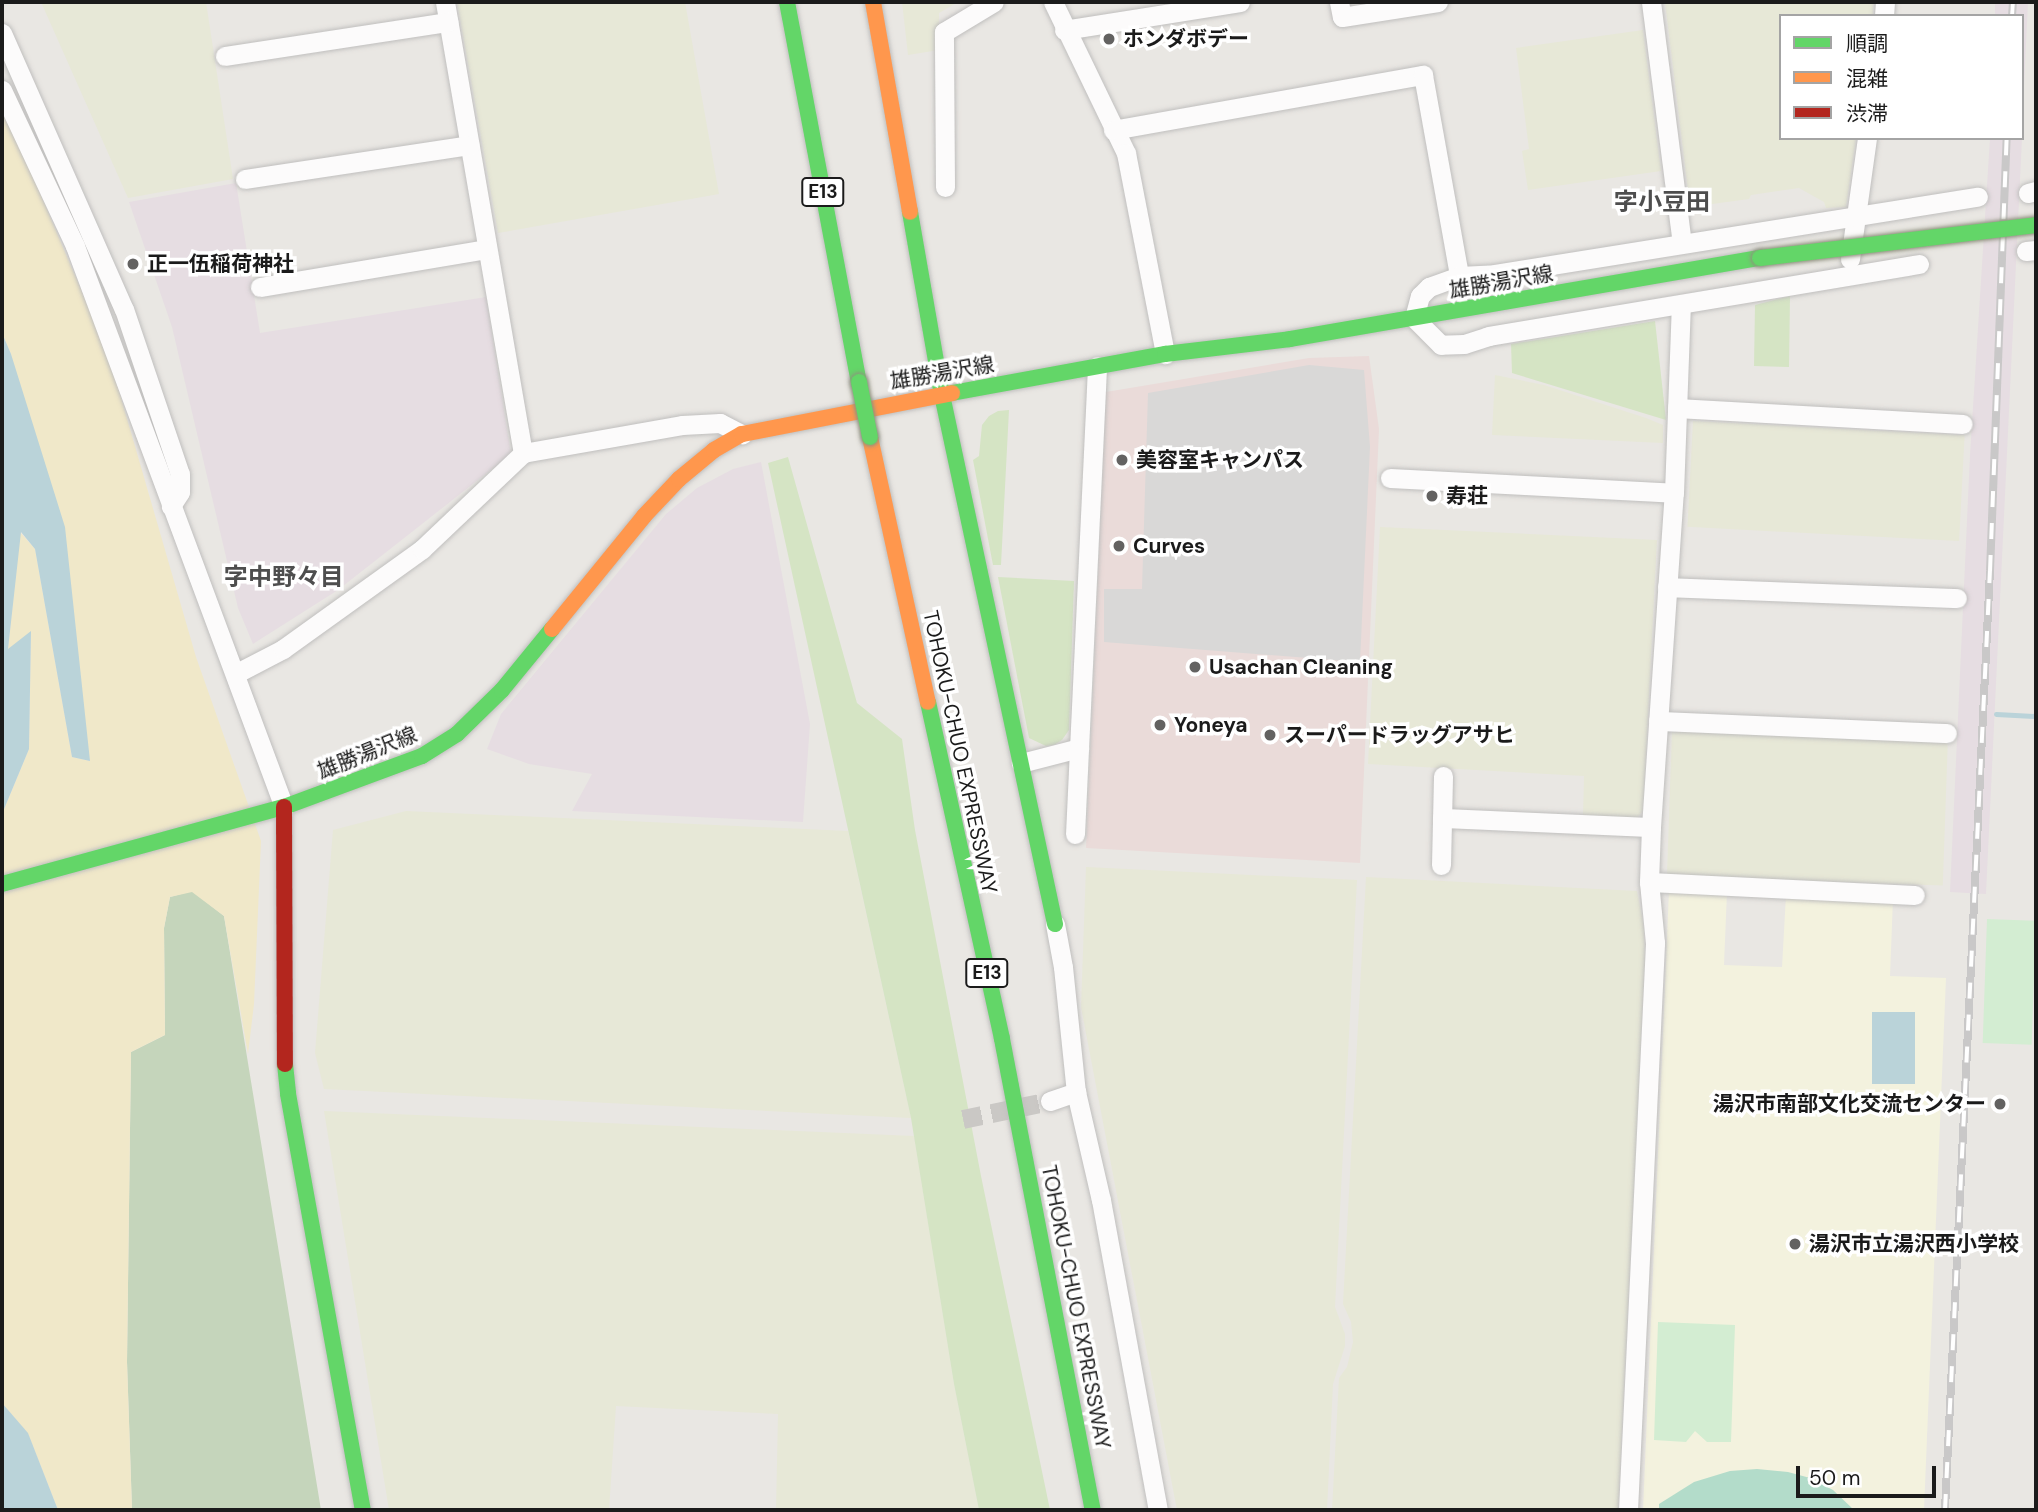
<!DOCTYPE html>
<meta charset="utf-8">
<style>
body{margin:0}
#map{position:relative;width:2038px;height:1512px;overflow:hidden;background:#e9e7e3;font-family:"DM Sans","Noto Sans JP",sans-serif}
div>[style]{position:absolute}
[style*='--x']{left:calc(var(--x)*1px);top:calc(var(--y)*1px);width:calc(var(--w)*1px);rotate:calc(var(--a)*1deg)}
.commercial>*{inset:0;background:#eadbd9}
.industrial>*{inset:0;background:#e6dde2}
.education>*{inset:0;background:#f3f2de}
.farmland>*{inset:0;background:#e7e8d7;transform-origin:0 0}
.grass>*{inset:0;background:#d5e4c4}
.forest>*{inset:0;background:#c5d5bb}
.sand>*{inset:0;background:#f0e8c9}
.park>*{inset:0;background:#d3edd2;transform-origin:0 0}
.pitch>*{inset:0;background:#b3dcca}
.parking>*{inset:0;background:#d9d8d7}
.water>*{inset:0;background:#bad3d9;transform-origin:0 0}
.stream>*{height:5px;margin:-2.5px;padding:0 2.5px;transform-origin:2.5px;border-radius:2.5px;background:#bad3d9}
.street-tunnel>*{height:19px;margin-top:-9.5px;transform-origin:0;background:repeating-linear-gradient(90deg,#cac8c5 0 19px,transparent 0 29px)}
.roads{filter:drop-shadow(0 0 2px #c0bfbe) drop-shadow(0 0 2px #c0bfbe)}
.street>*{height:19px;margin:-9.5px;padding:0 9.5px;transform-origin:9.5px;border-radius:9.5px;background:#fcfbfb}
.fast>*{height:16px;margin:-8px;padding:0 8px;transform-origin:8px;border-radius:8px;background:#63d668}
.slow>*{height:16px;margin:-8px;padding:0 8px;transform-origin:8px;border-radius:8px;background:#ff974d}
.jam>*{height:16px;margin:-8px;padding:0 8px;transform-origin:8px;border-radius:8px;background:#b3261e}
.rail>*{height:8px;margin-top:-4px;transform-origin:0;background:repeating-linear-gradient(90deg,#fff 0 16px,#c9c8c8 0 32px);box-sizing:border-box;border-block:2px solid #c9c8c8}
.bridges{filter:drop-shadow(0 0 2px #8f907e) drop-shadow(0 0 2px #8f907e)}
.fast-bridge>*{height:16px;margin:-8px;padding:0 8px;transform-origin:8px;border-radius:8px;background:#63d668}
.dots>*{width:19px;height:19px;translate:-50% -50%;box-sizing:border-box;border:4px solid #fff;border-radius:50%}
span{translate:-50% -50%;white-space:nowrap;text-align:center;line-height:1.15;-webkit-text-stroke:7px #fff;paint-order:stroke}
.shield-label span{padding:2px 5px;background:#fff;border:2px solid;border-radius:5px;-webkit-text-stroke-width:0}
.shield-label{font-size:19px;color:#1b1b1b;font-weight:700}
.poi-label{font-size:21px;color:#1b1b1b;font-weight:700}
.left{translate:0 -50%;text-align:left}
.right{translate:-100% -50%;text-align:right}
.street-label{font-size:21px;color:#1b1b1b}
.quarter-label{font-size:24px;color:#4e4e4e;font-weight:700}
.frame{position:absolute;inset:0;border:4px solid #1b1b1b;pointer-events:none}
.legend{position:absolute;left:1779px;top:14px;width:245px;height:126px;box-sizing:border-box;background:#fff;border:2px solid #a4a4a4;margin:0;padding:9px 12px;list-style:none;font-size:21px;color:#1b1b1b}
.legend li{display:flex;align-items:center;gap:14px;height:35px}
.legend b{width:35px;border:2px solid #a4a4a4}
.scale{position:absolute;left:1796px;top:1466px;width:140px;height:32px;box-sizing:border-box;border:4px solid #1b1b1b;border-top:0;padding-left:9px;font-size:21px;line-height:24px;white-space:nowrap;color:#1b1b1b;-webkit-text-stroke:5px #fff;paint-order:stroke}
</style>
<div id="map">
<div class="commercial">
<i style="clip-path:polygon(1369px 356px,1379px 429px,1360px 863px,1086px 848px,1106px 392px,1309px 358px)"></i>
</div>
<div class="industrial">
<i style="clip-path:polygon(1995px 2px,2028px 2px,2022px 128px,2022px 16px,1995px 16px)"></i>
<i style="clip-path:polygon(1990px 138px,2022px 138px,1986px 894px,1950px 892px,1970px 455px)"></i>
<i style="clip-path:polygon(236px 183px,260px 333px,486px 297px,511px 454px,338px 590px,253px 644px,238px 608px,172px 327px,129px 202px)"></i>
<i style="clip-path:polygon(761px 462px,810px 724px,803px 822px,572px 811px,592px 774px,529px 764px,487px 749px,501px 714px,666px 514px,697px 488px,733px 469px)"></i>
</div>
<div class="education">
<i style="clip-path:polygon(1669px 890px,1727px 892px,1724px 965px,1782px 967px,1786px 895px,1893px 899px,1890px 976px,1946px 978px,1924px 1510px,1643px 1510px)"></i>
</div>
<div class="farmland">
<i style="clip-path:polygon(41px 2px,206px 2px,233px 179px,128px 198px)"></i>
<i style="clip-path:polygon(457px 2px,685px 2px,719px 194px,498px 233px)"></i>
<i style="clip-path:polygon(902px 2px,958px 2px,939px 13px,939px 50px,908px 55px)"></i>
<i style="clip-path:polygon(1665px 2px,1873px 2px,1873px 16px,1781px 16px,1781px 138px,1856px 138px,1846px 207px,1826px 208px,1824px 202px,1799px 188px,1751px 195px,1749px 199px,1690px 207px)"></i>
<i style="clip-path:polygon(1643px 30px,1661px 171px,1528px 190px,1522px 151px,1529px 149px,1516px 48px)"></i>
<i style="clip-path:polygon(1495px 375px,1544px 385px,1646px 418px,1663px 425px,1663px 443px,1492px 435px)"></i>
<i style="left:1693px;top:421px;width:272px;height:106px;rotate:3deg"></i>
<i style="clip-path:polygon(1380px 527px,1657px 540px,1643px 811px,1636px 819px,1583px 816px,1584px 776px,1368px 764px)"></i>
<i style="left:1672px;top:731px;width:276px;height:145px;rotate:2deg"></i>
<i style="clip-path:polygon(406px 811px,848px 831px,911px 1118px,324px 1089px,315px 1053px,333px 830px)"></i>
<i style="clip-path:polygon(1086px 867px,1357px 880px,1335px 1307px,1345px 1334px,1345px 1346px,1333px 1384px,1327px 1510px,1177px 1510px,1081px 1007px)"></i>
<i style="clip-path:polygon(1366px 877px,1637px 891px,1644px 927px,1645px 960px,1618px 1510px,1332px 1510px,1339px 1378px,1347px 1367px,1353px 1342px,1351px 1322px,1343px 1304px)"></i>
<i style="clip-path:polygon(324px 1111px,914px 1136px,954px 1384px,979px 1510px,776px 1510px,778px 1414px,616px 1406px,609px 1510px,389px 1510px)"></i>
</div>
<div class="grass">
<i style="clip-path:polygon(1790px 296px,1789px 367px,1754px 366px,1755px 305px)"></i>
<i style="clip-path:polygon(1655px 321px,1666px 420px,1512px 373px,1511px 344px)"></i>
<i style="clip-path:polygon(1009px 410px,1001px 565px,993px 565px,973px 460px,979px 456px,982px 425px,989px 416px,998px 411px)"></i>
<i style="clip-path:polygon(788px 457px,857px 703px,902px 739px,915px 830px,981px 1176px,1050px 1510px,979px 1510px,954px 1384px,911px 1118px,768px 463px)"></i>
<i style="clip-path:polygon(998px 577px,1074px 581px,1069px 730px,1062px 740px,1054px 745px,1046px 746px,1029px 738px)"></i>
</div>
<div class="forest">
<i style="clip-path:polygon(192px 891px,224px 916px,321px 1510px,132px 1510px,127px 1362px,131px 1052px,165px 1035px,164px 928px,170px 897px)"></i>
</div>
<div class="sand">
<i style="clip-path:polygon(2px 104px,108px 353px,196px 657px,261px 841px,254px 1004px,248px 1054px,224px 916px,192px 892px,170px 897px,164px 928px,165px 1035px,131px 1052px,127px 1362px,132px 1510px,58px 1510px,28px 1434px,2px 1403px,2px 814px,29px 749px,31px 632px,8px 650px,20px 532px,35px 549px,72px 757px,90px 761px,11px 354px,2px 333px)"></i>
</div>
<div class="park">
<i style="left:1987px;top:919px;width:49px;height:124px;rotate:2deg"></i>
<i style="clip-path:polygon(1658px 1322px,1735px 1325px,1731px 1442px,1707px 1442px,1695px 1431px,1686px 1442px,1654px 1440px)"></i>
</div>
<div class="pitch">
<i style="clip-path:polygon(1757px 1469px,1788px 1472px,1810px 1478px,1833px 1490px,1854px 1510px,1659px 1510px,1659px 1504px,1694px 1482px,1730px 1471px)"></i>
</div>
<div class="parking">
<i style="clip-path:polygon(1309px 365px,1364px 370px,1370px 447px,1360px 662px,1104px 642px,1104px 589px,1142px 589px,1148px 393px)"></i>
</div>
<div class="water">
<i style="clip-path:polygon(2px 333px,11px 354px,65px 527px,90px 761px,72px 757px,35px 549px,21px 532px,8px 649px,31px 631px,29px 749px,2px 814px)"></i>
<i style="left:1872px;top:1012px;width:43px;height:72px"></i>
<i style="clip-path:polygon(2px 1403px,28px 1433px,58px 1510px,2px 1510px)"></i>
</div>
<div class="stream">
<i style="--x:1996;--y:714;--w:40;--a:2.9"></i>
</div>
<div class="street-tunnel">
<i style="--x:963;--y:1119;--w:89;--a:-11.7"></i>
</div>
<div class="roads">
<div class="street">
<i style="--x:445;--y:2;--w:458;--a:80.2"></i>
<i style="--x:1053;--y:2;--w:168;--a:64.2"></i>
<i style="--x:1126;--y:153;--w:205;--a:79"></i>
<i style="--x:1339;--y:2;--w:15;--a:79"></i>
<i style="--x:1342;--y:17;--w:97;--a:-8.9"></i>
<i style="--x:1651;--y:2;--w:243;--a:82.7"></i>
<i style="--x:1884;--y:16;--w:14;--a:-86"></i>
<i style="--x:1064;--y:30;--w:178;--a:-9"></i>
<i style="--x:2;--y:33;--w:302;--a:66.2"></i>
<i style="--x:124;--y:309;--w:174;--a:71.3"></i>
<i style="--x:180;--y:474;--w:18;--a:90"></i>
<i style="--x:180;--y:492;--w:17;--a:123"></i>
<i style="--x:225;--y:56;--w:226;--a:-8.7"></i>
<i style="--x:2;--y:90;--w:172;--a:64.9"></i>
<i style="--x:75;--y:246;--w:599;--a:69.57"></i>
<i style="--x:1113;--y:130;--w:315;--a:-10.1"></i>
<i style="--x:1423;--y:75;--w:204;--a:79.8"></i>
<i style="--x:245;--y:179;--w:227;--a:-8.6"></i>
<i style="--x:945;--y:187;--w:155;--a:-90.4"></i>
<i style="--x:944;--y:32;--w:58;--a:-31"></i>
<i style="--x:2028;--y:193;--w:8;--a:-14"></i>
<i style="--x:2026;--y:251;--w:10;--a:-6"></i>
<i style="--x:1850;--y:259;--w:122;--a:-82"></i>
<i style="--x:1919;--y:264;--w:436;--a:170.5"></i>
<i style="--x:1489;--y:336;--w:26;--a:162"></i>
<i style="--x:1464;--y:344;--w:23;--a:178"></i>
<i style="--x:1441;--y:345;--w:38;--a:-135"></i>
<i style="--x:1414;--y:318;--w:23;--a:-75"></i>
<i style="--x:1420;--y:296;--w:13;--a:-45"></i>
<i style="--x:1429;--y:287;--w:32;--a:-20"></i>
<i style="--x:1459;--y:276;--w:36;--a:-3"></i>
<i style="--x:1495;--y:274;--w:489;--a:-9.1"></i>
<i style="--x:260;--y:287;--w:230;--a:-9.5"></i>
<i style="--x:1677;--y:408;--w:286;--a:3.2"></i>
<i style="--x:1390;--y:478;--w:284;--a:3"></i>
<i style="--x:1667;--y:587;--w:290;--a:2.2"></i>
<i style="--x:235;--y:674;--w:54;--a:-27.5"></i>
<i style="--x:283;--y:649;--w:171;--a:-35.7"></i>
<i style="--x:422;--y:549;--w:139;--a:-43.5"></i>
<i style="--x:523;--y:453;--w:161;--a:-10"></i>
<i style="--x:682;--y:425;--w:38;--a:-3"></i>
<i style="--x:720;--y:423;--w:25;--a:27"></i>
<i style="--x:1658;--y:721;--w:289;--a:2.4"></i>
<i style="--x:1021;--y:763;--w:60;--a:-14.5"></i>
<i style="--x:1442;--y:818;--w:209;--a:2.5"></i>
<i style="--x:1075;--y:834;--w:468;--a:-87.3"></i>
<i style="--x:1441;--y:865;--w:89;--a:-88.7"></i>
<i style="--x:1649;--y:882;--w:266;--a:2.8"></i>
<i style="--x:1055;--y:924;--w:44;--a:79.5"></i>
<i style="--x:1063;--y:967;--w:126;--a:84.1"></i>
<i style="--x:1076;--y:1092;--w:111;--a:77"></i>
<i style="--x:1101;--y:1200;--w:315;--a:79.6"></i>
<i style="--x:1050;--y:1101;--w:28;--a:-19"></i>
<i style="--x:1628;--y:1510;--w:568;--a:-87.27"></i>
<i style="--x:1655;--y:943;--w:61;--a:-95.6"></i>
<i style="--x:1649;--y:882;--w:55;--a:-87.9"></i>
<i style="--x:1651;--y:827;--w:335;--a:-86.1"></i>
<i style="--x:1674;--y:493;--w:189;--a:-87.9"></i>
</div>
<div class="fast">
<i style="--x:787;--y:2;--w:387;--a:79.3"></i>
<i style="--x:910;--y:212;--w:186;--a:80.1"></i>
<i style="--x:942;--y:395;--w:541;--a:77.94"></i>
<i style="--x:952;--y:393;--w:217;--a:-10.4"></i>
<i style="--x:1165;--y:354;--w:126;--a:-6.8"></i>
<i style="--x:1290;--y:339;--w:477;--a:-9.8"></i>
<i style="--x:928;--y:702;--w:345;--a:77.6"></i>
<i style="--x:1002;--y:1039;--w:480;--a:79.1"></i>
<i style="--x:2;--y:884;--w:292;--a:-15.3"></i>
<i style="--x:284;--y:807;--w:147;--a:-20.3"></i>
<i style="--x:422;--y:756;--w:41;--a:-32.2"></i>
<i style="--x:457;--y:734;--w:63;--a:-44.4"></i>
<i style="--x:502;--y:690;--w:79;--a:-50.7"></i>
<i style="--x:285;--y:1064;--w:30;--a:84"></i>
<i style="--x:288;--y:1094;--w:423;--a:79.8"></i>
</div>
<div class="slow">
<i style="--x:873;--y:2;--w:213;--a:80"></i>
<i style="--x:870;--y:437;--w:271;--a:77.7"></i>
<i style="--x:552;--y:629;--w:146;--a:-50.8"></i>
<i style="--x:644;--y:516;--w:51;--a:-46.6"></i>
<i style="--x:679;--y:479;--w:45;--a:-39.6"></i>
<i style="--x:714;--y:450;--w:32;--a:-30"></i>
<i style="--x:742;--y:434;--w:214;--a:-11"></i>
</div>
<div class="jam">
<i style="--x:284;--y:807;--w:257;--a:89.8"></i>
</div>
</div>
<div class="rail">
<i style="--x:2012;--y:16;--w:14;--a:-86"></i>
<i style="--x:1945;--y:1510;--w:940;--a:-87.26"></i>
<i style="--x:1990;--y:571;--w:433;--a:-87.8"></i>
</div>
<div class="bridges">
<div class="fast-bridge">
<i style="--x:1760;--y:258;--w:278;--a:-6.8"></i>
<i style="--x:859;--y:382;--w:56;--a:78.7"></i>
</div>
</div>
<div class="dots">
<i style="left:1109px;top:39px;background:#636261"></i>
<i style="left:133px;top:264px;background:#636261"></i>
<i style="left:1122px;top:460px;background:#636261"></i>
<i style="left:1432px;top:496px;background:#636261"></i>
<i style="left:1119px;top:546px;background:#636261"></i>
<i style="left:1195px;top:667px;background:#636261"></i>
<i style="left:1160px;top:725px;background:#636261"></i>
<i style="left:1270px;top:735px;background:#636261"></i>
<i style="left:2000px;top:1104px;background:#636261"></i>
<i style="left:1795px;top:1244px;background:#636261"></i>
</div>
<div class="shield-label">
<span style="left:823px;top:192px">E13</span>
<span style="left:987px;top:973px">E13</span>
</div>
<div class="poi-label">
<span class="left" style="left:1123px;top:39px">ホンダボデー</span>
<span class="left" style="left:147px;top:264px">正一伍稲荷神社</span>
<span class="left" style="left:1136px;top:460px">美容室キャンパス</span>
<span class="left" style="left:1446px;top:496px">寿荘</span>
<span class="left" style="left:1133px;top:546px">Curves</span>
<span class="left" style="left:1209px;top:667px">Usachan Cleaning</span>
<span class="left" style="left:1174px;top:725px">Yoneya</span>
<span class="left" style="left:1284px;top:735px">スーパードラッグアサヒ</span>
<span class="right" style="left:1986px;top:1104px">湯沢市南部文化交流センター</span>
<span class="left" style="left:1809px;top:1244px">湯沢市立湯沢西小学校</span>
</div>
<div class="street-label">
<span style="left:1501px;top:282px;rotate:-10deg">雄勝湯沢線</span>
<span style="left:942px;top:373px;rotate:-10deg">雄勝湯沢線</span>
<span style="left:960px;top:752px;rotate:78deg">TOHOKU-CHUO EXPRESSWAY</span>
<span style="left:367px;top:753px;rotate:-22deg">雄勝湯沢線</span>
<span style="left:1076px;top:1307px;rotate:79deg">TOHOKU-CHUO EXPRESSWAY</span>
</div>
<div class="quarter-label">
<span style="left:1662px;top:202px">字小豆田</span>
<span style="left:284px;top:577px">字中野々目</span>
</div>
<div class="frame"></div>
<ul class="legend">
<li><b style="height:9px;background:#63d668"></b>順調</li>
<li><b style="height:9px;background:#ff974d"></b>混雑</li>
<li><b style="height:9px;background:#b3261e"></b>渋滞</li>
</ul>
<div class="scale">50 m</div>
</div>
